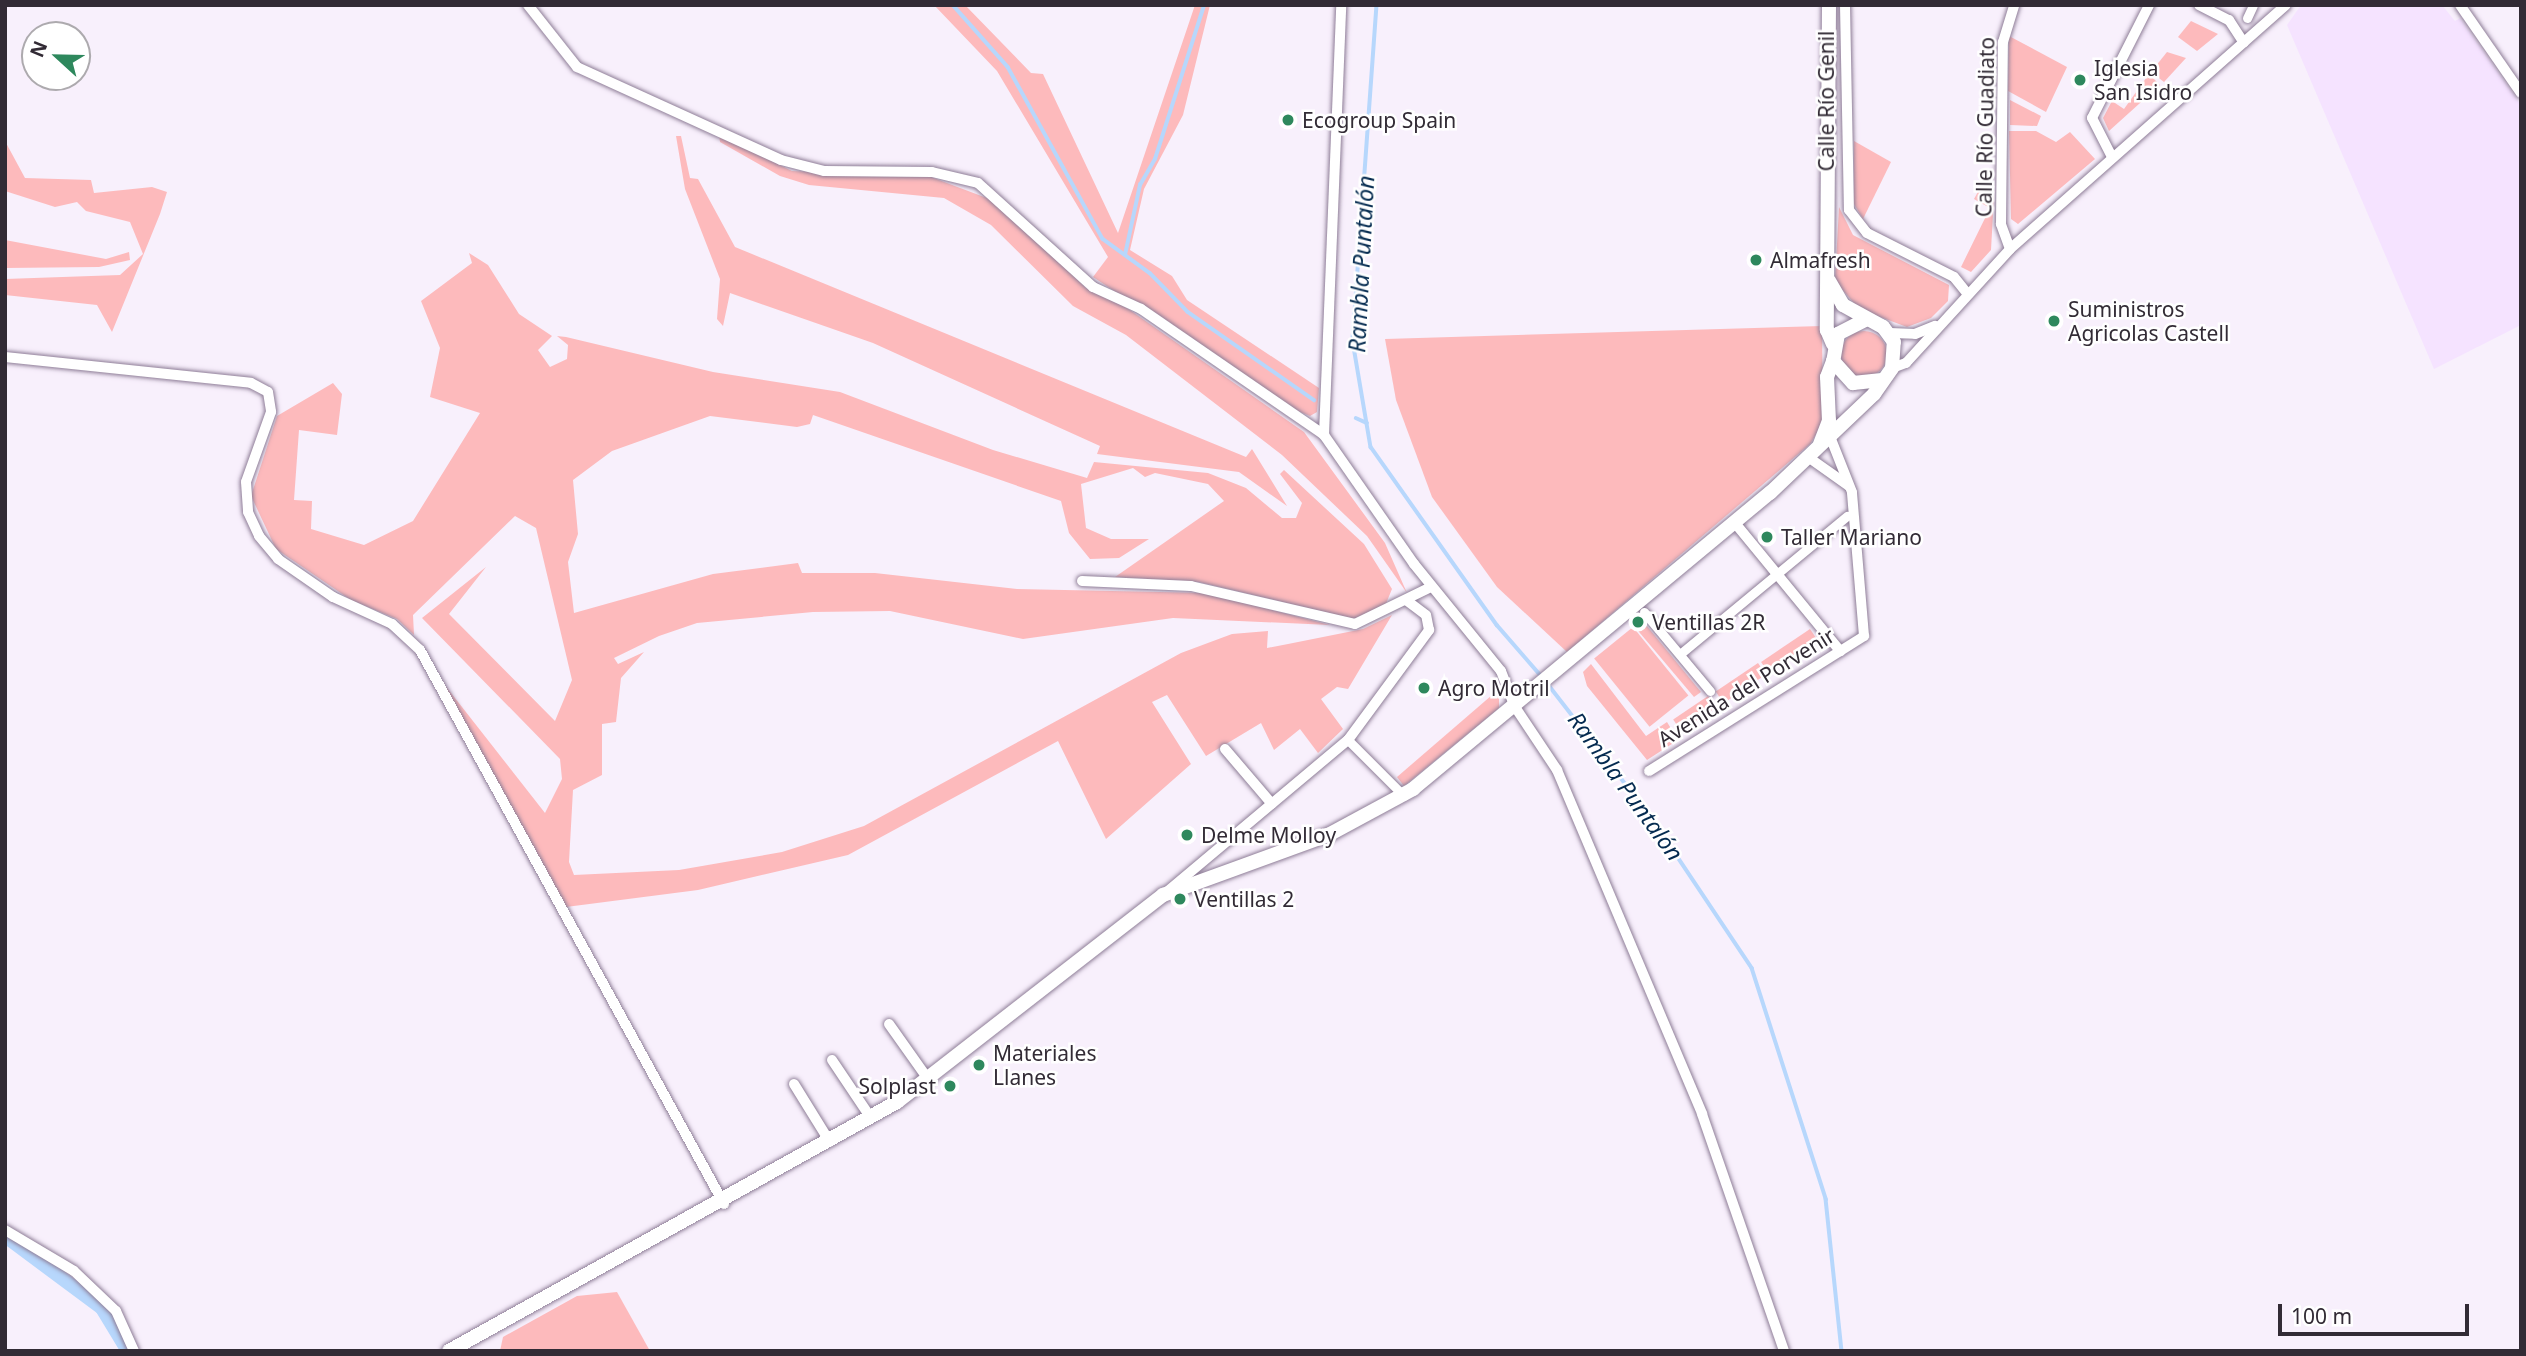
<!DOCTYPE html>
<meta charset="utf-8">
<style>
body{margin:0}
#map{position:relative;width:2526px;height:1356px;overflow:hidden;background:#f8f0fc;font-family:"Noto Sans",sans-serif}
div>[style]{position:absolute}
[style*='--x']{left:calc(var(--x)*1px);top:calc(var(--y)*1px);width:calc(var(--w)*1px);rotate:calc(var(--a)*1deg)}
.built>*{inset:0;background:#f5e3ff}
.green>*{inset:0;background:#fdbabc;transform-origin:0 0}
.round{border-radius:50%}
.stream>*{height:3.5px;margin:-1.75px;padding:0 1.75px;transform-origin:1.75px;border-radius:1.75px;background:#b7d7fc}
.canal>*{height:14px;margin:-7px;padding:0 7px;transform-origin:7px;border-radius:7px;background:#b7d7fc}
.roads{filter:drop-shadow(0 0 2px #8e7d97) drop-shadow(0 0 2px #8e7d97)}
.pedestrian>*{height:9px;margin:-4.5px;padding:0 4.5px;transform-origin:4.5px;border-radius:4.5px;background:#fff}
.minor>*{height:10px;margin:-5px;padding:0 5px;transform-origin:5px;border-radius:5px;background:#fff}
.tertiary>*{height:14px;margin:-7px;padding:0 7px;transform-origin:7px;border-radius:7px;background:#fff}
.dots>*{width:19px;height:19px;translate:-50% -50%;box-sizing:border-box;border:4px solid #fff;border-radius:50%}
span{translate:-50% -50%;white-space:nowrap;text-align:center;line-height:1.15;-webkit-text-stroke:5px #fff;paint-order:stroke}
.poi-label{font-size:21px;color:#322b35}
.left{translate:0 -50%;text-align:left}
.right{translate:-100% -50%;text-align:right}
.street-label{font-size:21px;color:#322b35}
.water-label{font-size:23px;color:#052b50;font-style:italic}
.frame{position:absolute;inset:0;border:7px solid #322b35;pointer-events:none}
.north{position:absolute;left:21px;top:21px;width:70px;height:70px;box-sizing:border-box;background:#fff;border:2px solid #adaaae;border-radius:50%;rotate:292deg;font-size:19px;font-weight:700;line-height:28px;text-align:center;color:#322b35}
.north::after{content:'';display:block;margin:auto;width:24px;height:32px;background:#2e885d;clip-path:polygon(50% 0,100% 100%,50% 72%,0 100%)}
.scale{position:absolute;left:2278px;top:1304px;width:191px;height:32px;box-sizing:border-box;border:4px solid #322b35;border-top:0;padding-left:9px;font-size:21px;line-height:24px;white-space:nowrap;color:#322b35;-webkit-text-stroke:5px #fff;paint-order:stroke}
</style>
<div id="map">
<div class="built">
<i style="clip-path:polygon(2301px 5px,2442px 5px,2455px 21px,2460px 18px,2521px 105px,2521px 325px,2434px 369px,2287px 25px)"></i>
</div>
<div class="green">
<i style="clip-path:polygon(934px 5px,965px 5px,1031px 73px,1043px 74px,1118px 233px,1195px 5px,1210px 5px,1183px 115px,1144px 189px,1130px 250px,1172px 276px,1187px 300px,1319px 388px,1317px 412px,1310px 416px,1293px 409px,1093px 277px,1108px 257px,997px 71px)"></i>
<i style="clip-path:polygon(2191px 21px,2218px 34px,2197px 51px,2178px 37px)"></i>
<i style="clip-path:polygon(2009px 36px,2067px 67px,2046px 112px,2008px 91px)"></i>
<i style="clip-path:polygon(2167px 52px,2186px 58px,2164px 82px,2151px 72px)"></i>
<i style="clip-path:polygon(2149px 74px,2160px 85px,2109px 131px,2103px 118px,2112px 101px,2124px 109px)"></i>
<i style="clip-path:polygon(2010px 100px,2041px 116px,2037px 126px,2010px 125px)"></i>
<i style="clip-path:polygon(2009px 131px,2036px 131px,2056px 142px,2070px 132px,2095px 159px,2018px 224px,2011px 219px)"></i>
<i style="clip-path:polygon(719px 135px,792px 171px,931px 177px,992px 200px,1086px 288px,1127px 308px,1304px 432px,1385px 543px,1407px 593px,1367px 536px,1282px 455px,1126px 335px,1073px 306px,991px 225px,944px 198px,809px 185px,780px 176px,720px 142px)"></i>
<i style="clip-path:polygon(676px 136px,681px 136px,690px 178px,698px 179px,735px 247px,1246px 457px,1252px 449px,1287px 506px,1239px 472px,1097px 454px,1100px 446px,873px 343px,730px 293px,723px 326px,717px 319px,720px 279px,685px 189px)"></i>
<i style="clip-path:polygon(5px 141px,25px 178px,91px 180px,94px 193px,152px 187px,167px 192px,160px 214px,112px 332px,97px 305px,5px 295px,5px 279px,120px 275px,143px 254px,130px 222px,86px 211px,77px 202px,55px 207px,5px 191px)"></i>
<i style="clip-path:polygon(1854px 141px,1891px 162px,1863px 219px,1854px 204px)"></i>
<i style="clip-path:polygon(1979px 190px,1994px 196px,1991px 250px,1971px 272px,1961px 267px,1990px 208px,1974px 199px)"></i>
<i style="clip-path:polygon(1839px 207px,1853px 235px,1949px 285px,1948px 301px,1931px 318px,1907px 327px,1859px 309px,1835px 281px)"></i>
<i style="clip-path:polygon(5px 240px,106px 259px,129px 252px,130px 260px,99px 267px,5px 268px)"></i>
<i style="clip-path:polygon(469px 253px,488px 265px,519px 314px,552px 336px,538px 350px,550px 367px,567px 359px,568px 345px,557px 336px,566px 337px,713px 372px,840px 392px,993px 450px,1087px 478px,1094px 462px,1208px 473px,1246px 488px,1282px 518px,1296px 518px,1302px 503px,1280px 474px,1284px 470px,1364px 544px,1392px 589px,1385px 606px,1354px 619px,1199px 582px,1115px 577px,1224px 501px,1208px 484px,1155px 473px,1145px 477px,1133px 468px,1081px 484px,1086px 528px,1111px 539px,1149px 539px,1119px 558px,1090px 559px,1069px 533px,1061px 501px,813px 415px,810px 424px,797px 427px,710px 416px,612px 451px,573px 480px,578px 534px,568px 562px,574px 613px,713px 574px,798px 563px,802px 573px,875px 573px,1017px 589px,1207px 593px,1330px 625px,1173px 618px,1023px 639px,890px 611px,813px 612px,697px 623px,659px 636px,614px 658px,618px 664px,644px 652px,621px 678px,616px 722px,602px 724px,602px 775px,573px 790px,569px 862px,574px 875px,679px 870px,782px 852px,864px 826px,1181px 653px,1232px 634px,1268px 631px,1267px 648px,1288px 644px,1363px 629px,1392px 615px,1348px 689px,1337px 687px,1321px 699px,1343px 729px,1318px 753px,1300px 729px,1274px 750px,1261px 723px,1206px 756px,1167px 695px,1152px 702px,1191px 764px,1106px 839px,1058px 741px,848px 855px,698px 890px,566px 907px,444px 684px,545px 813px,562px 779px,560px 759px,422px 618px,486px 567px,449px 614px,555px 721px,572px 680px,536px 528px,515px 516px,413px 615px,414px 635px,397px 619px,351px 600px,276px 549px,251px 496px,277px 416px,333px 383px,342px 394px,337px 435px,299px 430px,294px 500px,312px 501px,311px 529px,364px 545px,413px 521px,480px 413px,430px 397px,440px 348px,421px 301px,472px 263px)"></i>
<i style="clip-path:polygon(1822px 326px,1823px 423px,1810px 444px,1567px 652px,1497px 587px,1432px 497px,1396px 400px,1385px 339px)"></i>
<i class="round" style="left:1841px;top:331px;width:46px;height:46px"></i>
<i style="clip-path:polygon(1642px 620px,1701px 692px,1694px 697px,1634px 626px)"></i>
<i style="left:1633px;top:627px;width:88px;height:50px;rotate:51deg"></i>
<i style="left:1810px;top:629px;width:14px;height:59px;rotate:56deg"></i>
<i style="left:1758px;top:663px;width:14px;height:51px;rotate:56deg"></i>
<i style="clip-path:polygon(1591px 664px,1646px 736px,1667px 722px,1678px 740px,1647px 760px,1587px 686px,1583px 672px)"></i>
<i style="clip-path:polygon(1499px 689px,1499px 708px,1404px 786px,1397px 777px)"></i>
<i style="left:1708px;top:696px;width:14px;height:42px;rotate:56deg"></i>
<i style="clip-path:polygon(617px 1292px,650px 1351px,500px 1351px,503px 1337px,577px 1296px)"></i>
</div>
<div class="stream">
<i style="--x:953;--y:5;--w:83;--a:48.4"></i>
<i style="--x:1008;--y:67;--w:196;--a:61.1"></i>
<i style="--x:1103;--y:239;--w:58;--a:35.9"></i>
<i style="--x:1150;--y:273;--w:54;--a:45.7"></i>
<i style="--x:1188;--y:312;--w:154;--a:34.9"></i>
<i style="--x:1377;--y:5;--w:337;--a:94.1"></i>
<i style="--x:1353;--y:341;--w:108;--a:80.4"></i>
<i style="--x:1371;--y:447;--w:218;--a:54.7"></i>
<i style="--x:1497;--y:625;--w:70;--a:49"></i>
<i style="--x:1125;--y:255;--w:72;--a:-77.9"></i>
<i style="--x:1140;--y:185;--w:30;--a:-60"></i>
<i style="--x:1155;--y:159;--w:162;--a:-72.3"></i>
<i style="--x:1356;--y:418;--w:12;--a:24"></i>
<i style="--x:1548;--y:684;--w:168;--a:52.2"></i>
<i style="--x:1651;--y:817;--w:182;--a:56.2"></i>
<i style="--x:1752;--y:968;--w:243;--a:72.2"></i>
<i style="--x:1826;--y:1199;--w:153;--a:84"></i>
</div>
<div class="canal">
<i style="--x:5;--y:1236;--w:121;--a:36.6"></i>
<i style="--x:102;--y:1308;--w:50;--a:58.8"></i>
</div>
<div class="roads">
<div class="pedestrian">
<i style="--x:2247;--y:18;--w:14;--a:-65"></i>
<i style="--x:1644;--y:612;--w:103;--a:50.1"></i>
<i style="--x:1680;--y:654;--w:217;--a:-39.6"></i>
<i style="--x:1348;--y:740;--w:79;--a:45"></i>
</div>
<div class="minor">
<i style="--x:528;--y:5;--w:79;--a:51.7"></i>
<i style="--x:577;--y:67;--w:224;--a:24.5"></i>
<i style="--x:781;--y:160;--w:44;--a:14.3"></i>
<i style="--x:824;--y:171;--w:108;--a:0.5"></i>
<i style="--x:932;--y:172;--w:47;--a:13.4"></i>
<i style="--x:978;--y:183;--w:155;--a:42.1"></i>
<i style="--x:1093;--y:287;--w:53;--a:24.6"></i>
<i style="--x:1141;--y:309;--w:222;--a:34.5"></i>
<i style="--x:1324;--y:435;--w:157;--a:55.1"></i>
<i style="--x:1414;--y:564;--w:138;--a:50.9"></i>
<i style="--x:1501;--y:671;--w:39;--a:69"></i>
<i style="--x:1515;--y:707;--w:76;--a:56.3"></i>
<i style="--x:1557;--y:770;--w:373;--a:67.1"></i>
<i style="--x:1702;--y:1114;--w:251;--a:70.9"></i>
<i style="--x:1845;--y:5;--w:205;--a:88.9"></i>
<i style="--x:1849;--y:210;--w:29;--a:52"></i>
<i style="--x:1867;--y:233;--w:97;--a:26.8"></i>
<i style="--x:1954;--y:277;--w:21;--a:51"></i>
<i style="--x:2199;--y:5;--w:34;--a:27"></i>
<i style="--x:2229;--y:20;--w:27;--a:57"></i>
<i style="--x:2460;--y:5;--w:107;--a:55.3"></i>
<i style="--x:2112;--y:157;--w:44;--a:-117.1"></i>
<i style="--x:2092;--y:118;--w:127;--a:-63.2"></i>
<i style="--x:2010;--y:249;--w:27;--a:-110"></i>
<i style="--x:2001;--y:224;--w:182;--a:-89.4"></i>
<i style="--x:2003;--y:42;--w:39;--a:-73"></i>
<i style="--x:1890;--y:333;--w:25;--a:2"></i>
<i style="--x:1915;--y:334;--w:22;--a:-22"></i>
<i style="--x:5;--y:357;--w:247;--a:6"></i>
<i style="--x:251;--y:383;--w:19;--a:28"></i>
<i style="--x:268;--y:392;--w:20;--a:81"></i>
<i style="--x:271;--y:412;--w:74;--a:109.7"></i>
<i style="--x:246;--y:482;--w:30;--a:86"></i>
<i style="--x:248;--y:512;--w:26;--a:65"></i>
<i style="--x:259;--y:536;--w:30;--a:50"></i>
<i style="--x:278;--y:559;--w:67;--a:34.6"></i>
<i style="--x:333;--y:597;--w:65;--a:24.6"></i>
<i style="--x:392;--y:624;--w:38;--a:43"></i>
<i style="--x:420;--y:650;--w:632;--a:61.24"></i>
<i style="--x:1892;--y:368;--w:15;--a:-20"></i>
<i style="--x:1906;--y:363;--w:154;--a:-47.6"></i>
<i style="--x:2010;--y:249;--w:368;--a:-41.5"></i>
<i style="--x:1324;--y:435;--w:430;--a:-87.7"></i>
<i style="--x:1808;--y:457;--w:50;--a:35.3"></i>
<i style="--x:1735;--y:523;--w:166;--a:50.6"></i>
<i style="--x:1082;--y:581;--w:109;--a:2.6"></i>
<i style="--x:1191;--y:586;--w:168;--a:13"></i>
<i style="--x:1355;--y:624;--w:85;--a:-26"></i>
<i style="--x:1225;--y:749;--w:72;--a:49.5"></i>
<i style="--x:1649;--y:771;--w:254;--a:-32.1"></i>
<i style="--x:1864;--y:636;--w:144;--a:-94.8"></i>
<i style="--x:1852;--y:492;--w:57;--a:-111.6"></i>
<i style="--x:1169;--y:890;--w:234;--a:-40"></i>
<i style="--x:1348;--y:740;--w:137;--a:-53.6"></i>
<i style="--x:1429;--y:630;--w:15;--a:-101"></i>
<i style="--x:1426;--y:615;--w:25;--a:-143"></i>
<i style="--x:889;--y:1024;--w:67;--a:54.7"></i>
<i style="--x:832;--y:1060;--w:70;--a:56.1"></i>
<i style="--x:794;--y:1084;--w:68;--a:58.2"></i>
<i style="--x:5;--y:1230;--w:80;--a:30.7"></i>
<i style="--x:74;--y:1271;--w:58;--a:43.6"></i>
<i style="--x:116;--y:1311;--w:44;--a:65.8"></i>
</div>
<div class="tertiary">
<i style="--x:1829;--y:5;--w:325;--a:90.4"></i>
<i style="--x:1827;--y:330;--w:15;--a:67"></i>
<i style="--x:1865;--y:320;--w:30;--a:153"></i>
<i style="--x:1838;--y:334;--w:27;--a:100"></i>
<i style="--x:1833;--y:361;--w:30;--a:48"></i>
<i style="--x:1853;--y:383;--w:29;--a:-6"></i>
<i style="--x:1820;--y:444;--w:25;--a:-69"></i>
<i style="--x:1829;--y:421;--w:44;--a:-92.6"></i>
<i style="--x:1827;--y:377;--w:17;--a:-69"></i>
<i style="--x:449;--y:1351;--w:513;--a:-29.07"></i>
<i style="--x:897;--y:1102;--w:337;--a:-37.9"></i>
<i style="--x:1163;--y:895;--w:176;--a:-20"></i>
<i style="--x:1328;--y:835;--w:97;--a:-28.4"></i>
<i style="--x:1413;--y:789;--w:464;--a:-39.7"></i>
<i style="--x:1770;--y:493;--w:144;--a:-43.6"></i>
<i style="--x:1874;--y:394;--w:32;--a:-55"></i>
<i style="--x:1892;--y:368;--w:26;--a:-86"></i>
<i style="--x:1894;--y:342;--w:19;--a:-126"></i>
<i style="--x:1883;--y:327;--w:46;--a:-151.2"></i>
<i style="--x:1843;--y:305;--w:28;--a:-120"></i>
</div>
</div>
<div class="dots">
<i style="left:2080px;top:80px;background:#2e885d"></i>
<i style="left:1288px;top:120px;background:#2e885d"></i>
<i style="left:1756px;top:260px;background:#2e885d"></i>
<i style="left:2054px;top:321px;background:#2e885d"></i>
<i style="left:1767px;top:537px;background:#2e885d"></i>
<i style="left:1638px;top:622px;background:#2e885d"></i>
<i style="left:1424px;top:688px;background:#2e885d"></i>
<i style="left:1187px;top:835px;background:#2e885d"></i>
<i style="left:1180px;top:899px;background:#2e885d"></i>
<i style="left:979px;top:1065px;background:#2e885d"></i>
<i style="left:950px;top:1086px;background:#2e885d"></i>
</div>
<div class="poi-label">
<span class="left" style="left:2094px;top:80px">Iglesia<br>San Isidro</span>
<span class="left" style="left:1302px;top:120px">Ecogroup Spain</span>
<span class="left" style="left:1770px;top:260px">Almafresh</span>
<span class="left" style="left:2068px;top:321px">Suministros<br>Agricolas Castell</span>
<span class="left" style="left:1781px;top:537px">Taller Mariano</span>
<span class="left" style="left:1652px;top:622px">Ventillas 2R</span>
<span class="left" style="left:1438px;top:688px">Agro Motril</span>
<span class="left" style="left:1201px;top:835px">Delme Molloy</span>
<span class="left" style="left:1194px;top:899px">Ventillas 2</span>
<span class="left" style="left:993px;top:1065px">Materiales<br>Llanes</span>
<span class="right" style="left:936px;top:1086px">Solplast</span>
</div>
<div class="street-label">
<span style="left:1826px;top:101px;rotate:-90deg">Calle Río Genil</span>
<span style="left:1985px;top:127px;rotate:-89deg">Calle Río Guadiato</span>
<span style="left:1746px;top:687px;rotate:-32deg">Avenida del Porvenir</span>
</div>
<div class="water-label">
<span style="left:1361px;top:264px;rotate:-87deg">Rambla Puntalón</span>
<span style="left:1626px;top:786px;rotate:54deg">Rambla Puntalón</span>
</div>
<div class="frame"></div>
<div class="north">N</div>
<div class="scale">100 m</div>
</div>
